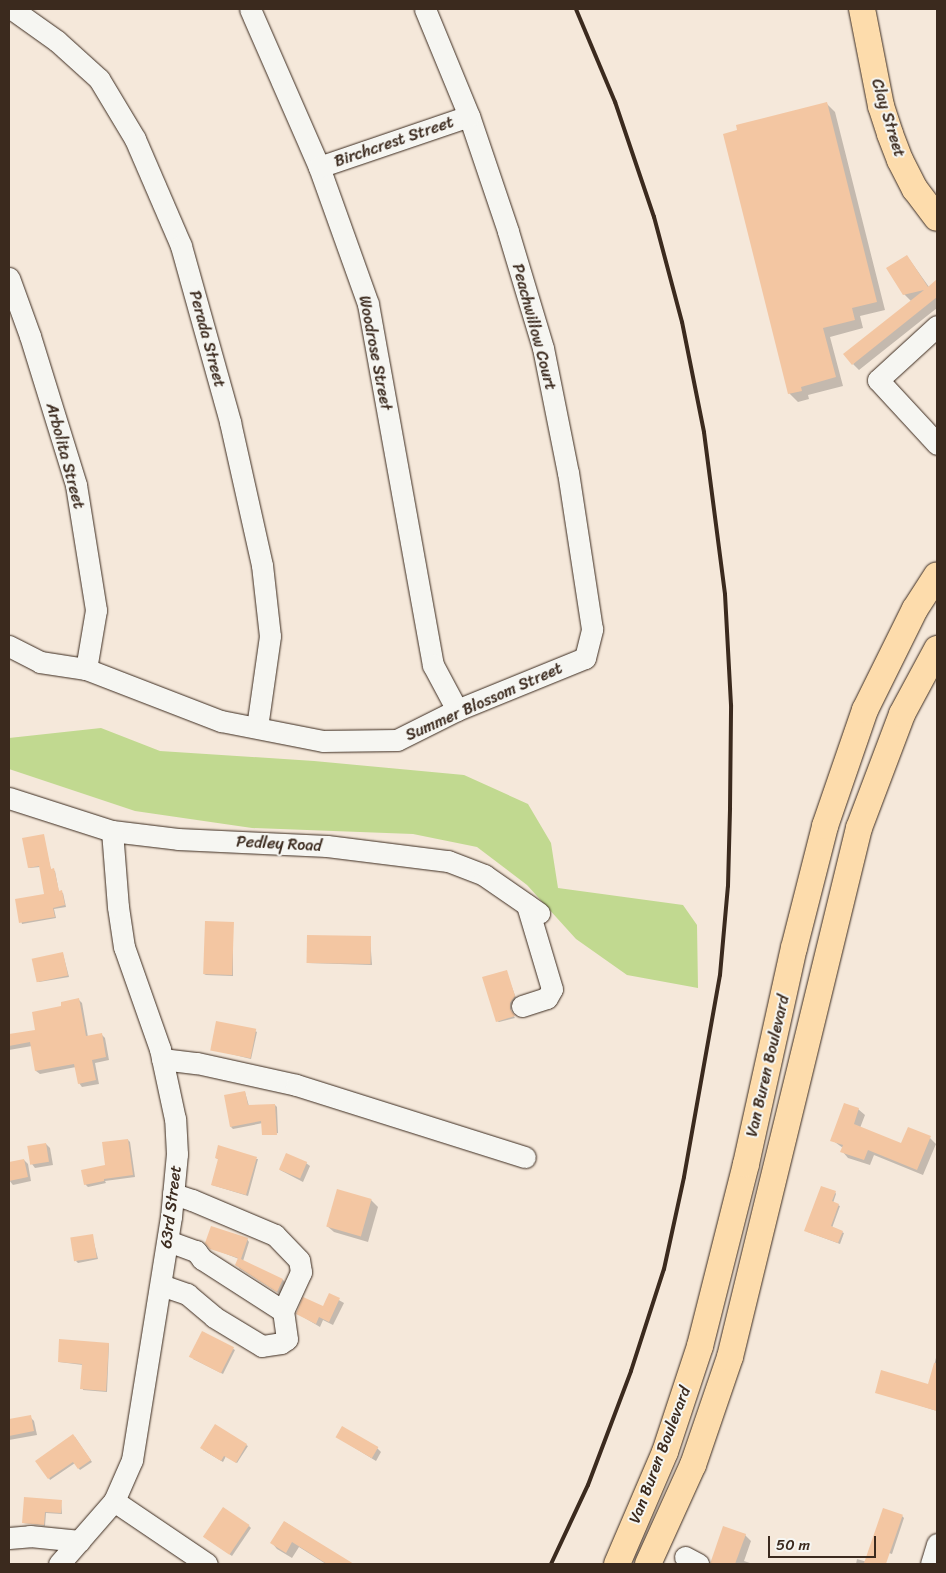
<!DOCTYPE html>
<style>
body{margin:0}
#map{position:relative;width:946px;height:1573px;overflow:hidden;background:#f5e8da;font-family:Sriracha,sans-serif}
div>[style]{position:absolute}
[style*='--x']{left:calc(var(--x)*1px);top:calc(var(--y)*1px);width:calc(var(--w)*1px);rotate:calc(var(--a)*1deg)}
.green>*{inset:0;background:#c1d990}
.shadow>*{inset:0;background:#0003}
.building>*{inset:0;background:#f3c6a2;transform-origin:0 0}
.roads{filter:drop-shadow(0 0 1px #3b2a1e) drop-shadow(0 0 1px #3b2a1e)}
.minor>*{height:21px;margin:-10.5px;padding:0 10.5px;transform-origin:10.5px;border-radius:10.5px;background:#f6f6f2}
.major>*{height:26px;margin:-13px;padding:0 13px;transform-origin:13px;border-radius:13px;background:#fddcac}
.rail>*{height:4px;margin:-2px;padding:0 2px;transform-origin:2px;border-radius:2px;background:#3b2a1e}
span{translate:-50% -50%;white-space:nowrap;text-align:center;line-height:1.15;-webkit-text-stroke:4px #f6f6f2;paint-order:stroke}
.street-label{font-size:16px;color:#3b2a1e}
.frame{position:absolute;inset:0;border:10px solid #3b2a1e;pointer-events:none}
.scale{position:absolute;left:768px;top:1536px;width:108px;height:22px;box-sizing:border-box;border:2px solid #3b2a1e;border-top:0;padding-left:6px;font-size:15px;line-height:18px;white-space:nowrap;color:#3b2a1e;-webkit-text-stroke:4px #f6f6f2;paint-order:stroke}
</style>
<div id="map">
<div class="green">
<i style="clip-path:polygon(101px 728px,160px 751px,314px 761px,464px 775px,528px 804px,551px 843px,558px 888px,683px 905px,697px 925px,698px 988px,627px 975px,576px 939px,527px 885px,477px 847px,413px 834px,252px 828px,135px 811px,9px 769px,9px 738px)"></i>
</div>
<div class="shadow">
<i style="clip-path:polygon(827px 104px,835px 112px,885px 310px,860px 316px,863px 328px,830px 337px,843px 386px,808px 395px,809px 399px,798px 402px,789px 393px)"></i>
<i style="clip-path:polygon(907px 256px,929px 287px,933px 284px,937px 288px,937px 308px,859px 370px,853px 364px,911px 301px,904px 294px)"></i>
<i style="clip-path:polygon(43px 836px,51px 870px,55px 871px,59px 892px,63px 893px,66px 907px,54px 909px,56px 918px,22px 924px,16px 900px,45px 895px,40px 867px,29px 868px)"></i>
<i style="clip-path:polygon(233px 923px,233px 976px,206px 975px,204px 974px)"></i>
<i style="clip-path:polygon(370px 938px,372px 965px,308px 963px)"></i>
<i style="clip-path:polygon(63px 954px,69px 977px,39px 982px,38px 981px)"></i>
<i style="clip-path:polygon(506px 971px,516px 998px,511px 1005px,511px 1012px,515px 1018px,499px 1022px,497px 1021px)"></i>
<i style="clip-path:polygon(78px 999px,82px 1003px,88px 1037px,101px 1034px,105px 1038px,109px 1060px,95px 1063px,99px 1084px,82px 1087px,79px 1083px,76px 1067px,40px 1074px,36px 1071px,32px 1046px,9px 1050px,9px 1036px,37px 1031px,63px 1007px)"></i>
<i style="clip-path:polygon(255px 1031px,257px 1032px,251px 1059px,211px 1049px)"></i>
<i style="clip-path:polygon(245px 1092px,249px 1106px,275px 1105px,277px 1107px,278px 1133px,264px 1135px,263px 1123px,233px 1129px,231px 1127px)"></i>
<i style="clip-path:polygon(858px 1109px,865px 1115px,860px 1128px,902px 1145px,930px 1138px,936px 1144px,923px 1175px,874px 1155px,870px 1165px,848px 1158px,842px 1151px,843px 1148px,832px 1140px)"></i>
<i style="clip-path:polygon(128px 1140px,130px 1142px,135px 1177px,105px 1181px,106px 1183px,88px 1187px,85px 1184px,106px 1166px)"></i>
<i style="clip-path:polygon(46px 1144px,50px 1148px,53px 1165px,35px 1168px,32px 1164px)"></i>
<i style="clip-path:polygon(216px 1158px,258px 1159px,248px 1196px,212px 1185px,219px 1160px)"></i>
<i style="clip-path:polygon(24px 1160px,28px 1164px,31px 1181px,13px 1185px,9px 1180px,9px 1163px)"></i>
<i style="clip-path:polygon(306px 1163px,310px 1166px,303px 1182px,280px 1170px)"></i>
<i style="clip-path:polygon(835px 1192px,836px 1194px,833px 1203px,840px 1206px,832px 1228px,844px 1233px,840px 1244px,808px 1232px)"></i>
<i style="clip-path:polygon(371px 1200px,378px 1207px,368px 1242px,334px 1232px,327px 1226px)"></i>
<i style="clip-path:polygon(92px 1235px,98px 1259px,78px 1263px,76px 1261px)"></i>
<i style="clip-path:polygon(247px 1239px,249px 1242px,243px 1261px,283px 1280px,285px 1282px,280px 1294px,239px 1268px,239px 1259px,211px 1248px)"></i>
<i style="clip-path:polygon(330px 1295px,344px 1303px,333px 1325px,323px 1320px,320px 1327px,298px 1314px,323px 1308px)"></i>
<i style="clip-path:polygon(203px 1332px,235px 1350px,223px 1374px,193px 1359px)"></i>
<i style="clip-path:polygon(109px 1344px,107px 1392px,83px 1390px,83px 1365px,59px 1362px)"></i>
<i style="clip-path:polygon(937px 1354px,937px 1411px,877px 1392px,929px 1385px)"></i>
<i style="clip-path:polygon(30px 1417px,34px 1421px,37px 1435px,9px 1440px,9px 1421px)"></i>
<i style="clip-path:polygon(75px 1437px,92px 1462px,80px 1470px,75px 1463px,50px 1480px,49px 1478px)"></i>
<i style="clip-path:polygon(337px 1437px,377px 1448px,381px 1452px,376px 1461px)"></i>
<i style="clip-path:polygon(246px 1445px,248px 1446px,237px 1463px,226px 1456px,223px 1462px,203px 1450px)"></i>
<i style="clip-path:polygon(61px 1501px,62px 1514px,46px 1513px,45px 1526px,23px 1523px)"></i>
<i style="clip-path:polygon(902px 1516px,904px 1518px,892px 1554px,886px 1552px,882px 1564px,856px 1564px,857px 1559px,867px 1562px)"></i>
<i style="clip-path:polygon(285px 1522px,350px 1564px,326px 1564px,299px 1547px,292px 1558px,277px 1549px,272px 1543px)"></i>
<i style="clip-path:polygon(249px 1526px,251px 1528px,232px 1556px,206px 1538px)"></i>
<i style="clip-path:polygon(724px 1528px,745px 1535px,751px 1541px,744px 1561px,753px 1564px,712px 1564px)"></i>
</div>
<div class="building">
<i style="clip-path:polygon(827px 102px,877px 302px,852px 308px,855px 320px,823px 328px,836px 377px,801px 387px,802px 391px,788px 394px,723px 134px,737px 130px,736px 125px)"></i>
<i style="clip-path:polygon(907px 255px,928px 287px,937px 279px,937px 297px,852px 365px,843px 354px,924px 290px,903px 295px,886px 268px)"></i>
<i style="clip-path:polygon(44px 834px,51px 869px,54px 868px,59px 891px,62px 890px,65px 905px,53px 908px,55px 917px,19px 923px,15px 899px,44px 894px,39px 866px,28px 868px,22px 838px)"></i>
<i style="left:205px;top:921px;width:29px;height:53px;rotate:2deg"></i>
<i style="left:307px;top:935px;width:64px;height:28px;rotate:1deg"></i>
<i style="left:63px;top:952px;width:24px;height:32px;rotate:78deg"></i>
<i style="clip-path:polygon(507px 970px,515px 996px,510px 1003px,510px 1009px,515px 1016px,496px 1022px,482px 977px)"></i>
<i style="clip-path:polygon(79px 998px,86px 1036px,102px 1033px,106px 1057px,92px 1060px,96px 1080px,78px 1084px,74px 1064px,35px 1071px,30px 1042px,9px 1046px,9px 1034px,35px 1030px,32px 1012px,61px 1006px,61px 1002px)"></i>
<i style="left:216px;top:1021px;width:41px;height:30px;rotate:11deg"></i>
<i style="clip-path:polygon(245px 1091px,248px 1105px,275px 1104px,277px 1135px,262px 1135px,261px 1121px,230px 1127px,224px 1095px)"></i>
<i style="clip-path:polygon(844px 1103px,859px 1108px,854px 1124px,901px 1143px,908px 1127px,931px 1136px,917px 1170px,868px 1150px,864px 1160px,840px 1152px,843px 1145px,830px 1141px)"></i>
<i style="clip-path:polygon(128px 1139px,133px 1175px,104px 1179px,104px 1181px,84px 1185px,81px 1170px,105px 1165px,102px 1142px)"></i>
<i style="left:46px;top:1143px;width:19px;height:19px;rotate:81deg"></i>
<i style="clip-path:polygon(218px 1145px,257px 1157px,246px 1195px,211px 1185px,218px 1159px,215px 1158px)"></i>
<i style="left:286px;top:1153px;width:23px;height:18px;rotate:23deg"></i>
<i style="clip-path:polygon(24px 1159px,28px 1177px,9px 1181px,9px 1162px)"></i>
<i style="clip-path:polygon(821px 1186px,836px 1191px,832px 1201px,839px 1204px,831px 1226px,843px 1231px,838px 1243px,804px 1231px)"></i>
<i style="left:337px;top:1189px;width:36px;height:39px;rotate:16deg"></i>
<i style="clip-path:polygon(211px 1226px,248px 1238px,241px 1259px,283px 1279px,277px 1292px,235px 1265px,238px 1258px,210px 1249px,205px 1243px)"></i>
<i style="left:93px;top:1234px;width:24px;height:23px;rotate:81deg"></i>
<i style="clip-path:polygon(329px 1293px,340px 1298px,329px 1322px,319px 1317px,316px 1324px,296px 1314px,303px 1297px,323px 1306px)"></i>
<i style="left:202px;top:1331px;width:36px;height:29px;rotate:27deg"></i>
<i style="clip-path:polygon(59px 1339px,109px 1343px,106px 1391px,80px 1389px,82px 1364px,58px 1362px)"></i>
<i style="clip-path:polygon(934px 1363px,937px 1363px,937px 1411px,875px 1393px,881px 1370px,928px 1384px)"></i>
<i style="clip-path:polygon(31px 1415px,34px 1431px,9px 1436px,9px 1419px)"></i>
<i style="clip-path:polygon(215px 1424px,247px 1444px,236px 1463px,224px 1456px,221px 1461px,200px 1448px)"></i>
<i style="left:342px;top:1426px;width:42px;height:13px;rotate:30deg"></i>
<i style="clip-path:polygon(73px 1434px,91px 1460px,78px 1469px,73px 1462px,48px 1479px,35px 1461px)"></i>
<i style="clip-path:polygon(24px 1497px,62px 1500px,61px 1513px,45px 1512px,44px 1525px,22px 1523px)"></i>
<i style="left:223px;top:1507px;width:32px;height:36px;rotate:34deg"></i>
<i style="left:883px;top:1508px;width:21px;height:59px;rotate:19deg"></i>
<i style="clip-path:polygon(284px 1521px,354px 1564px,327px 1564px,292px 1542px,286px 1553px,270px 1543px)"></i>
<i style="clip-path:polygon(723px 1526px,746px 1534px,735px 1564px,710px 1564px)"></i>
</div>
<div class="roads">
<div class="minor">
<i style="--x:12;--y:9;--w:55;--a:35.4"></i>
<i style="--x:57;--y:41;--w:57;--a:42.1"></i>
<i style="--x:99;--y:79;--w:70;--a:59"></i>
<i style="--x:135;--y:139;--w:116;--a:66.7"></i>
<i style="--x:181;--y:246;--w:183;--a:74.4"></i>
<i style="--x:230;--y:422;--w:147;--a:77.4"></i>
<i style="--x:262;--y:565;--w:71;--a:83.6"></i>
<i style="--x:270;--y:636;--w:92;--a:98.1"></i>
<i style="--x:250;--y:9;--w:172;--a:66.4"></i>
<i style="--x:319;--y:167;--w:145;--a:70.3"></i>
<i style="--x:368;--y:304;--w:367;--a:79.8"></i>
<i style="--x:433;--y:665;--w:51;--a:61.9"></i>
<i style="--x:319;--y:167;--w:158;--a:-18.8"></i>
<i style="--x:9;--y:278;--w:62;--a:70.1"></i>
<i style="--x:30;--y:336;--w:156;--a:72.8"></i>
<i style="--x:76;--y:485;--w:127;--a:80.9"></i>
<i style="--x:96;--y:610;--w:60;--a:99.6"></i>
<i style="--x:937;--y:326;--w:80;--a:137.5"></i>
<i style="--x:878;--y:380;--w:87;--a:47.3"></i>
<i style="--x:9;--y:646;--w:35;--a:27"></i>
<i style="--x:40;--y:662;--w:47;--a:8.7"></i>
<i style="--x:86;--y:669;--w:145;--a:21.1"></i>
<i style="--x:221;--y:721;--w:104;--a:11.1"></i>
<i style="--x:323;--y:741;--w:74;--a:-0.8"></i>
<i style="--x:397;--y:740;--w:67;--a:-26.6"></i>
<i style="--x:457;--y:710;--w:138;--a:-22.1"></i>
<i style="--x:585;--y:658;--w:30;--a:-76"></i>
<i style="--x:592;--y:629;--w:158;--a:-98.7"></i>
<i style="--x:568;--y:473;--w:127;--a:-101.3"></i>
<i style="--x:543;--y:348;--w:122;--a:-106.7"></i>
<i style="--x:508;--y:231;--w:121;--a:-108.7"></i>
<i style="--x:469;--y:116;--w:116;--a:-112.4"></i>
<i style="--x:9;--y:798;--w:108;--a:17.8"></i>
<i style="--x:112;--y:831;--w:66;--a:6.9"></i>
<i style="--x:178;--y:839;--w:149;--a:2.7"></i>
<i style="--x:327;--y:846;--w:122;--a:7.1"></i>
<i style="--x:448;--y:861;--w:39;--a:21"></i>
<i style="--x:484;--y:875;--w:67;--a:34.6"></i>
<i style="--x:522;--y:1006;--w:26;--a:-18"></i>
<i style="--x:547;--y:998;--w:10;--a:-61"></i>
<i style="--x:552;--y:989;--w:88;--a:-106.6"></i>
<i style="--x:162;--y:1059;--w:35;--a:7"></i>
<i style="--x:197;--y:1063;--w:101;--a:12.5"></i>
<i style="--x:296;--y:1085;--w:240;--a:17.5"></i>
<i style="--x:168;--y:1241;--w:30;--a:20"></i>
<i style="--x:196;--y:1251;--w:10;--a:53"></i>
<i style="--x:202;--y:1259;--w:96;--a:32.7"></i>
<i style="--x:283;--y:1311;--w:43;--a:-65.2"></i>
<i style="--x:301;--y:1272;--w:12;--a:-99"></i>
<i style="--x:299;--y:1260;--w:35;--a:-134"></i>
<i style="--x:275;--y:1235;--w:90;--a:-157.1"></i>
<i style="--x:192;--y:1200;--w:20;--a:-162"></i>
<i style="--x:161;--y:1285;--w:28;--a:19"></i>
<i style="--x:187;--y:1294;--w:35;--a:40"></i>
<i style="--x:214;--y:1317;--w:56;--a:31.1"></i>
<i style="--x:262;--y:1346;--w:19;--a:-9"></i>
<i style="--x:281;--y:1343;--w:7;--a:-34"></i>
<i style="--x:287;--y:1339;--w:28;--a:-98"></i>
<i style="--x:114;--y:1501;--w:112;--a:34.1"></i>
<i style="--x:9;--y:1538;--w:21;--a:-5"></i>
<i style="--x:30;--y:1536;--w:50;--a:5.7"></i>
<i style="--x:685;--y:1557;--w:15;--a:28"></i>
<i style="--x:59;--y:1564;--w:84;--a:-48.9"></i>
<i style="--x:114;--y:1501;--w:45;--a:-66.3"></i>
<i style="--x:132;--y:1460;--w:246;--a:-80.9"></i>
<i style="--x:171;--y:1217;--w:63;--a:-84.6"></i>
<i style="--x:177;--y:1154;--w:35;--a:-93"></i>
<i style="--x:175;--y:1119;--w:72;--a:-102.1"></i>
<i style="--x:160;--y:1049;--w:108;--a:-109.4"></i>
<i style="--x:124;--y:947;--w:40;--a:-98.5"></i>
<i style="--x:118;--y:907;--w:76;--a:-94.5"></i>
<i style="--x:931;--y:1564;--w:21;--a:-73"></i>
</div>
<div class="major">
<i style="--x:862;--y:9;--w:99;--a:78.9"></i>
<i style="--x:881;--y:106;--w:29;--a:72"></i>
<i style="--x:890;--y:134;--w:28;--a:69"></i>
<i style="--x:900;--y:160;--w:33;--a:63"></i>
<i style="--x:915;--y:189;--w:36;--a:53"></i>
<i style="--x:617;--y:1564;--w:122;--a:-66.8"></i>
<i style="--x:665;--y:1452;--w:112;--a:-71.7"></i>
<i style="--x:700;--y:1346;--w:188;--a:-75.8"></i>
<i style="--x:746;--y:1164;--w:221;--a:-77.5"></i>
<i style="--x:794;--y:948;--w:126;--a:-75.7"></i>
<i style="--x:825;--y:826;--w:123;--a:-71"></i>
<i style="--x:865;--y:710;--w:113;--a:-63.7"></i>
<i style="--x:915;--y:609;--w:40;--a:-57.1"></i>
<i style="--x:648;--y:1564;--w:109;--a:-65.6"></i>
<i style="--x:693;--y:1465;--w:114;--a:-71.1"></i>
<i style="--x:730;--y:1357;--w:545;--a:-76.3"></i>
<i style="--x:859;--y:828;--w:122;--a:-69.3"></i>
<i style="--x:902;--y:714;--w:74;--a:-61.7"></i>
</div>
</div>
<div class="rail">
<i style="--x:551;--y:1564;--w:87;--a:-64.9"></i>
<i style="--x:588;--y:1485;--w:122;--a:-69.3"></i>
<i style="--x:631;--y:1371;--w:107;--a:-72.1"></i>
<i style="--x:664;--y:1269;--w:94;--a:-77.7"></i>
<i style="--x:684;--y:1177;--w:205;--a:-79.9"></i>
<i style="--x:720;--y:975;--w:89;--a:-84.9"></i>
<i style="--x:728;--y:886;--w:78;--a:-88.5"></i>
<i style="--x:730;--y:808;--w:103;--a:-89.4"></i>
<i style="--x:731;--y:705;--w:111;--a:-93.1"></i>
<i style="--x:725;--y:594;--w:163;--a:-97.4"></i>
<i style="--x:704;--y:432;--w:112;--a:-101.3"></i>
<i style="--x:682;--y:322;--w:109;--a:-104.9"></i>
<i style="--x:654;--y:217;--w:121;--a:-108.7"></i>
<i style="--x:615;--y:102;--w:101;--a:-112.8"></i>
</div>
<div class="street-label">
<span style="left:888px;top:118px;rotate:73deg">Clay Street</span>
<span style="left:394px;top:142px;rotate:-19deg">Birchcrest Street</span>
<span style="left:534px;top:327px;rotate:75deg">Peachwillow Court</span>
<span style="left:207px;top:339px;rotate:75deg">Perada Street</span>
<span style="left:375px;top:353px;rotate:79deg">Woodrose Street</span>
<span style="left:65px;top:456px;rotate:75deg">Arbolita Street</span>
<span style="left:484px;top:702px;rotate:-24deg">Summer Blossom Street</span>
<span style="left:279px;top:844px;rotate:3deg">Pedley Road</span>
<span style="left:768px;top:1066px;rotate:-77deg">Van Buren Boulevard</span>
<span style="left:171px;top:1207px;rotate:-83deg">63rd Street</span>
<span style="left:660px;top:1455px;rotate:-69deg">Van Buren Boulevard</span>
</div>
<div class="frame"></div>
<div class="scale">50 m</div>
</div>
